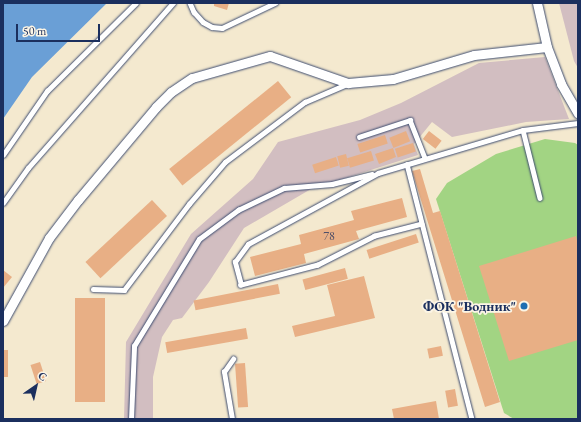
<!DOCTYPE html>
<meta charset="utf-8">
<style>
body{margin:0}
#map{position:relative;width:581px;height:422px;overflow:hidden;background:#f4e9cf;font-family:"EB Garamond",serif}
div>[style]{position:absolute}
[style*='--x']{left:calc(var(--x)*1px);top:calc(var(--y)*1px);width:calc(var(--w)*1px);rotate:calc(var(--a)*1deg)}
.industrial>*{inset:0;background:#d2bec1}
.green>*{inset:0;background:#a2d483}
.water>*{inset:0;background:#6a9fd6}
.building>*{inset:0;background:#e8af85;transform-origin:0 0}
.roads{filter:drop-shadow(0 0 1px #3c4b6f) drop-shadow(0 0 1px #3c4b6f)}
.service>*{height:4.5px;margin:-2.25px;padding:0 2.25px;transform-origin:2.25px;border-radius:2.25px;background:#fff}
.minor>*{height:9px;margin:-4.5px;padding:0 4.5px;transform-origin:4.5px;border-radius:4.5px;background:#fff}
.dots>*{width:11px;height:11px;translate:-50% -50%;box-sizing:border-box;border:2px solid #fcf5e5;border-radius:50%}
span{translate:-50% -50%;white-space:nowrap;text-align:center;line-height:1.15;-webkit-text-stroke:3.5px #fcf5e5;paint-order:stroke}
.number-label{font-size:12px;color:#4e4f68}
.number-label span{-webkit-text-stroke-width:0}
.poi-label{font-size:14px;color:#1b2f5e;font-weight:700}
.right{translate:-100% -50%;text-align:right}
.frame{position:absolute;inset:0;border:4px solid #1b2f5e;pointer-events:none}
.north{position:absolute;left:16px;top:366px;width:40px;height:40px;-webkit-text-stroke:3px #fcf5e5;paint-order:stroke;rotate:34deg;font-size:11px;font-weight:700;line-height:16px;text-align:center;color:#1b2f5e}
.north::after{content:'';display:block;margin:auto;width:14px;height:18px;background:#1b2f5e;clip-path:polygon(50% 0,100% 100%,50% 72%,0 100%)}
.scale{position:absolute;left:16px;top:24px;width:84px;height:18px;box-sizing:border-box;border:2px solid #1b2f5e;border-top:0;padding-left:5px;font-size:12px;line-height:14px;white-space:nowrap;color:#1b2f5e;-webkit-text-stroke:3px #fcf5e5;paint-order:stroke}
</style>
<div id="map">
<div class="industrial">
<i style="clip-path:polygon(559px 3px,578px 3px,578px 68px,574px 61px)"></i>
<i style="clip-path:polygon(545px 57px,569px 119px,526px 122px,452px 137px,432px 122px,414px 144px,418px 155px,311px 189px,244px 228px,209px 282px,182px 318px,173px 320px,162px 337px,153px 377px,153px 419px,124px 419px,126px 342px,191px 234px,253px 179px,278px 142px,360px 120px,401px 103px,479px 63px)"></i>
</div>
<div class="green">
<i style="clip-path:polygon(545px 139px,575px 143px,578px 145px,578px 419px,514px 419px,504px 413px,436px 199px,447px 183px,496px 154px)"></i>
</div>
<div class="water">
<i style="clip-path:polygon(3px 3px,107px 3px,32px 77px,3px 119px)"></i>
</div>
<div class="building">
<i style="clip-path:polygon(214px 3px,229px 3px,227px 10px,214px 6px)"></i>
<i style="left:278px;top:81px;width:21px;height:140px;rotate:51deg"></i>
<i style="left:406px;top:131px;width:11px;height:18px;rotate:68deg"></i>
<i style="left:429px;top:131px;width:16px;height:10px;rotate:38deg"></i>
<i style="left:385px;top:135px;width:9px;height:29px;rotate:72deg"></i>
<i style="left:413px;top:143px;width:9px;height:19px;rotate:72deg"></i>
<i style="clip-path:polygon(393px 148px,396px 157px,379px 164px,375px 154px)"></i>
<i style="left:371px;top:151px;width:10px;height:25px;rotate:73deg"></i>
<i style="left:346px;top:154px;width:12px;height:9px;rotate:76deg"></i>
<i style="left:336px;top:157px;width:9px;height:25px;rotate:72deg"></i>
<i style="clip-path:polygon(420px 169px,433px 213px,440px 211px,500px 402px,485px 407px,412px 171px)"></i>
<i style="clip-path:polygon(402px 198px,407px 217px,356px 231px,359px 239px,304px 254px,306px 263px,255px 276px,250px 257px,301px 244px,299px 235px,354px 220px,351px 211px)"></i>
<i style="left:152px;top:200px;width:22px;height:91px;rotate:47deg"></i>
<i style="left:416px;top:234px;width:9px;height:52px;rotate:72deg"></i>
<i style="clip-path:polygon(576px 236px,578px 244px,578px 340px,509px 361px,479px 266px)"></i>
<i style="left:345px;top:268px;width:11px;height:44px;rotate:75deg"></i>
<i style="clip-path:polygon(3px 270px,12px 277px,3px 288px)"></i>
<i style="clip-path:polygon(364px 276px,375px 318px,295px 337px,292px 326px,335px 316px,327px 285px)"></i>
<i style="left:278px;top:284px;width:10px;height:86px;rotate:79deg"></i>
<i style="left:75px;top:298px;width:30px;height:104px"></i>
<i style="left:246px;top:328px;width:11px;height:82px;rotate:80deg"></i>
<i style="left:441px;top:346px;width:10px;height:14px;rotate:79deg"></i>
<i style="left:3px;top:350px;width:5px;height:27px"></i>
<i style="left:40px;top:362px;width:20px;height:10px;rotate:72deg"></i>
<i style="left:245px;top:363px;width:44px;height:10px;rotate:86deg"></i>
<i style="left:455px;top:389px;width:17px;height:10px;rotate:80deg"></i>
<i style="clip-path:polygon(436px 401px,439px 419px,394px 419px,392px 409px)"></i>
</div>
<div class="roads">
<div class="service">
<i style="--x:190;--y:3;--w:10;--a:66"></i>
<i style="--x:194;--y:12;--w:13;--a:48"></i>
<i style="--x:203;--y:22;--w:10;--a:29"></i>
<i style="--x:212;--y:27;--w:10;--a:6"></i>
<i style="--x:222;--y:28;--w:59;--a:-25.3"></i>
<i style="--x:523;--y:130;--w:70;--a:76"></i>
<i style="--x:359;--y:137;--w:54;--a:-18.4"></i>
<i style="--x:410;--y:120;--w:41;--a:68.5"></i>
<i style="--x:3;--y:155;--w:78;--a:-55.5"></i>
<i style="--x:47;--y:91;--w:125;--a:-44.7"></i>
<i style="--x:407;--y:164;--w:263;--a:75.7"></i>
<i style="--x:3;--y:203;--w:43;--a:-54.5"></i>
<i style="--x:28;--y:168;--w:220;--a:-48.7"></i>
<i style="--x:422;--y:224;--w:49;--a:165.7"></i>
<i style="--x:375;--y:236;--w:64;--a:153"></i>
<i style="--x:318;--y:265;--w:80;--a:165.4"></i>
<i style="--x:241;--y:285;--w:24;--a:-105"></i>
<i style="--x:235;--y:262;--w:22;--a:-54"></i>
<i style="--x:248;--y:244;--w:148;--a:-28.6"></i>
<i style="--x:378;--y:173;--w:151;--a:-16.5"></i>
<i style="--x:523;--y:130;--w:55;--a:-7.3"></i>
<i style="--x:93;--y:289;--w:31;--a:2"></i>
<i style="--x:124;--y:290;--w:108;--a:-52.9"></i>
<i style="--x:189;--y:204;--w:55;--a:-49.4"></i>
<i style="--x:225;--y:162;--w:100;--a:-36.9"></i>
<i style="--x:305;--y:102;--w:46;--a:-23.2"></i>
<i style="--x:131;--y:419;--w:73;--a:-87.6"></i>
<i style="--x:134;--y:346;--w:125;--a:-58.7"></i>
<i style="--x:199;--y:239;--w:49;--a:-36.6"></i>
<i style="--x:238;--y:210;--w:51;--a:-25.6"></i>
<i style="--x:284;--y:188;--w:48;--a:-4.8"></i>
<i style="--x:332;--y:184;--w:41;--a:-14"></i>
<i style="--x:232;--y:419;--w:48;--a:-99.7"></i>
<i style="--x:224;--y:372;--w:16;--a:-55"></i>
</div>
<div class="minor">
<i style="--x:537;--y:3;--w:45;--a:77.2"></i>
<i style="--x:547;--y:47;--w:40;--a:69"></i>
<i style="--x:561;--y:84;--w:34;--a:60"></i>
<i style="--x:3;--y:321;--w:95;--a:-61"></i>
<i style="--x:49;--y:238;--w:48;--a:-52.7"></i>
<i style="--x:78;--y:200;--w:121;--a:-50"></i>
<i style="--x:156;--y:107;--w:21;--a:-45"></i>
<i style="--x:171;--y:92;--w:25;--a:-34"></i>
<i style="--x:192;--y:78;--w:81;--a:-15.8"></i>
<i style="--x:270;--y:56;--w:83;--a:19.1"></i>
<i style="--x:348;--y:83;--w:45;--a:-5.1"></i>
<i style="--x:393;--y:79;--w:84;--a:-16.5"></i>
<i style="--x:474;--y:55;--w:73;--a:-6.3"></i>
</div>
</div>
<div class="dots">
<i style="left:524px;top:306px;background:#1f6fb2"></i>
</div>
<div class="number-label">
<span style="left:329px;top:237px">78</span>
</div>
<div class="poi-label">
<span class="right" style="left:516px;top:306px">ФОК "Водник"</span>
</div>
<div class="frame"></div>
<div class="north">С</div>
<div class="scale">50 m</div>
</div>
